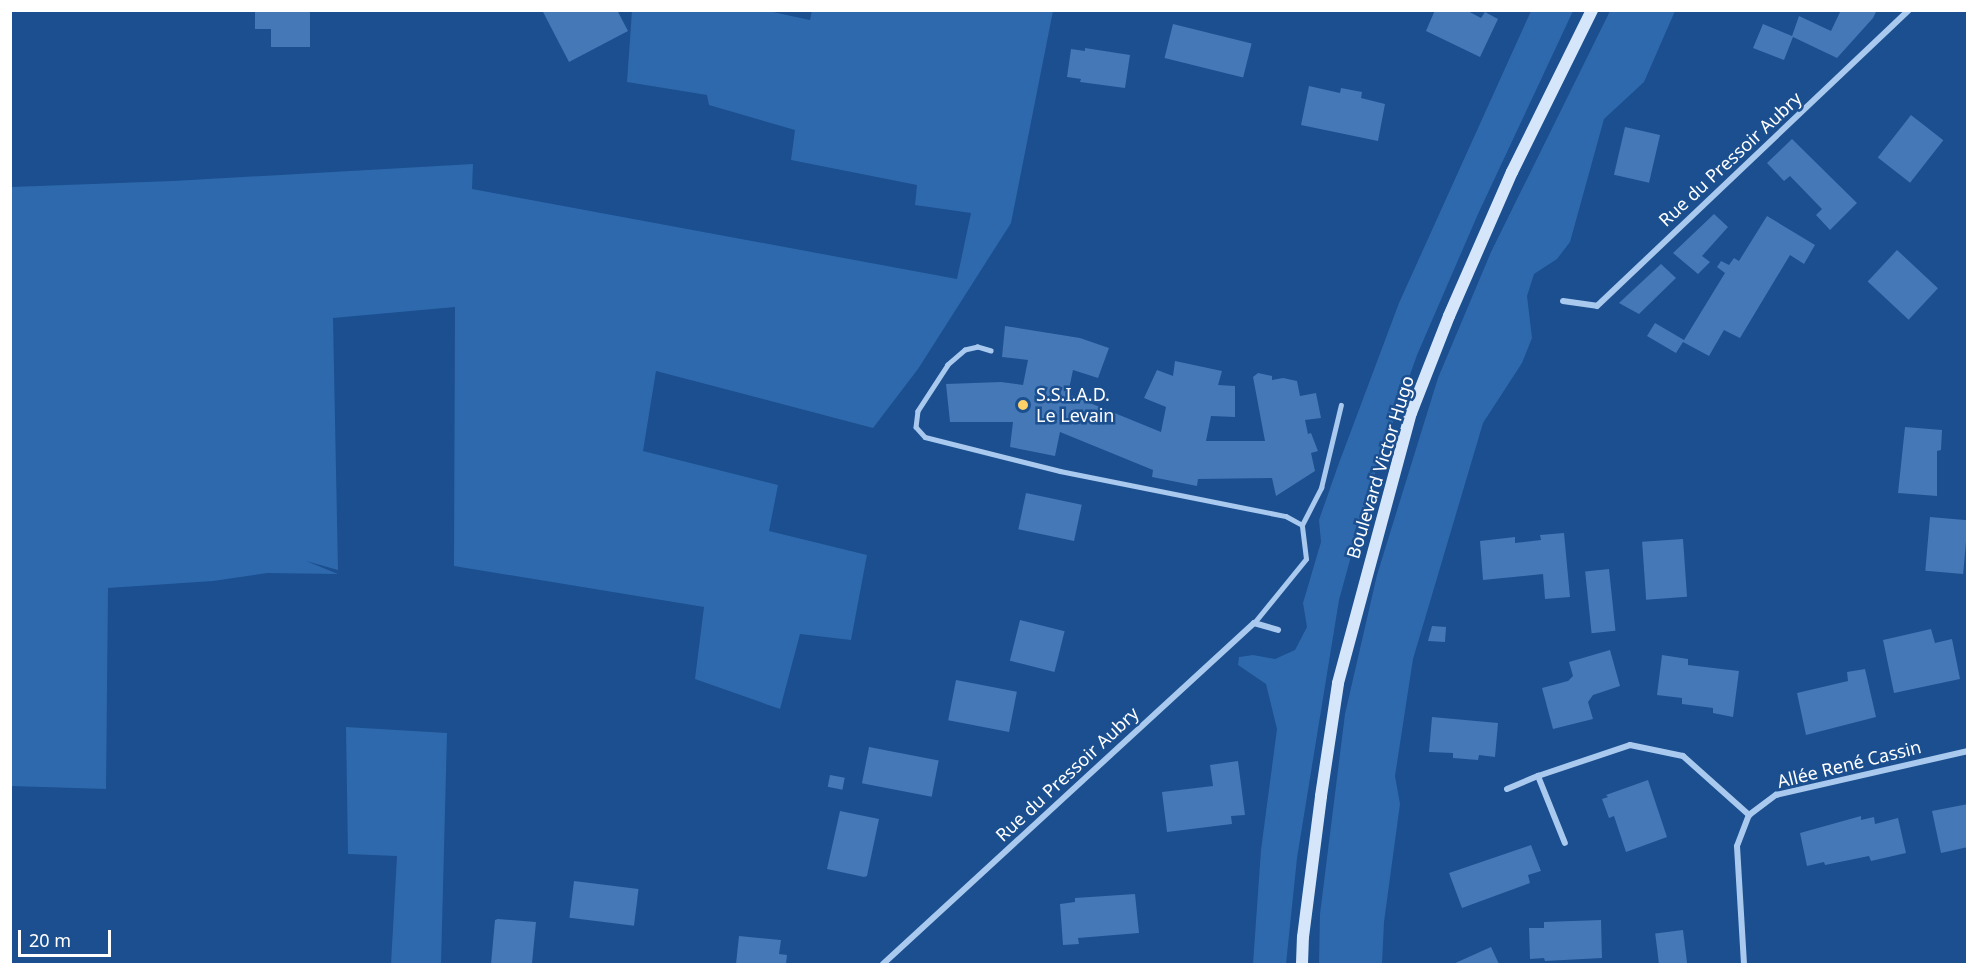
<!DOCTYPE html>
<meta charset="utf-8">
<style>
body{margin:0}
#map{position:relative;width:1978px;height:975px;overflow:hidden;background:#1b4f8f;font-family:"Noto Sans",sans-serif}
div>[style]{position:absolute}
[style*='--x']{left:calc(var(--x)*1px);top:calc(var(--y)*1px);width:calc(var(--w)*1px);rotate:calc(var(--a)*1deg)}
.green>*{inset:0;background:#2e69ad}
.building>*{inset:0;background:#4478b7;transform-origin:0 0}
.lane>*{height:4.5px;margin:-2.25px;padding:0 2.25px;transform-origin:2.25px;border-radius:2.25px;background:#a9c9ee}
.street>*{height:6px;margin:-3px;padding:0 3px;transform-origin:3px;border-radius:3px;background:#a9c9ee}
.secondary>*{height:12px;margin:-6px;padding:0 6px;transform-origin:6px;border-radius:6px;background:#d6e6fa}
.dots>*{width:16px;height:16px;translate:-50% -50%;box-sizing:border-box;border:3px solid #1b4f8f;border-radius:50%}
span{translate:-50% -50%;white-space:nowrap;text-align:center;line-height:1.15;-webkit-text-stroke:5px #1b4f8f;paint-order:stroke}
.street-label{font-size:18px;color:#fff}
.poi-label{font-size:18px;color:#fff}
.left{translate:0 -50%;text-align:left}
.frame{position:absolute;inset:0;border:12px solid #fff;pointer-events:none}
.scale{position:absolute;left:18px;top:930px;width:93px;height:27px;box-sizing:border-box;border:3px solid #fff;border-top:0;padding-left:8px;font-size:18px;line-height:21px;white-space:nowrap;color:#fff;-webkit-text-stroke:4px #1b4f8f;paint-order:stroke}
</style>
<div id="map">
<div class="green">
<i style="clip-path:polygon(768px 11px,810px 20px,812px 10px,1053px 11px,1011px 223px,918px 369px,873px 428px,656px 371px,643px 451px,778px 485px,769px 531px,867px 555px,851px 640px,800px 634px,780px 709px,695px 679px,704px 607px,454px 566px,455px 307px,333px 318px,338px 570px,306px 561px,338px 574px,267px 573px,213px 581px,108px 588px,106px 789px,11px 786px,11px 187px,173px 181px,473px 164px,472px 189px,957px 279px,971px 213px,915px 205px,917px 185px,791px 160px,795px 130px,709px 105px,707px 95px,627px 82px,632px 11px)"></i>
<i style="clip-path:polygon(1531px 11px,1573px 11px,1478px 214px,1417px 355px,1370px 487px,1339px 600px,1297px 858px,1286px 964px,1253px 964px,1261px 850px,1277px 729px,1266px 684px,1238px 665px,1239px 657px,1253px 655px,1275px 659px,1295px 650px,1307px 627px,1303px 603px,1321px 542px,1319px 520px,1339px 463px,1399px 303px)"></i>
<i style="clip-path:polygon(1610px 11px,1675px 11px,1644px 82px,1604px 119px,1570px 242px,1557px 259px,1534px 274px,1527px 296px,1532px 338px,1522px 363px,1483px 423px,1413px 659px,1395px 776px,1400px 804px,1384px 922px,1382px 964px,1319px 964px,1320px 914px,1345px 714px,1377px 575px,1438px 378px,1491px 252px)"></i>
<i style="clip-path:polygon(346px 727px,447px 733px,441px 964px,391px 964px,397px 856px,348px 854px)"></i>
</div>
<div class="building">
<i style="clip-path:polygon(255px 10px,310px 10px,310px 47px,271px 47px,271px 29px,255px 29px)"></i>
<i style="clip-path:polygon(542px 10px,617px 10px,628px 31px,569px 62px)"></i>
<i style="clip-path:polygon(1435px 10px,1466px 10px,1481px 18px,1485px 12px,1498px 19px,1480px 57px,1426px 31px)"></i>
<i style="clip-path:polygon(1841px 10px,1877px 10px,1873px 18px,1837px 58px,1793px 37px,1784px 60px,1753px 48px,1763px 24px,1792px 36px,1799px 16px,1831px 31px)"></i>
<i style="left:1173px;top:24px;width:81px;height:35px;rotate:14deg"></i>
<i style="clip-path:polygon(1085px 48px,1130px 55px,1125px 88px,1080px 82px,1081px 79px,1067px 77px,1071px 49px,1085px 51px)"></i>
<i style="clip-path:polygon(1309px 86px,1340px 93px,1341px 88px,1362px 92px,1361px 98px,1385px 104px,1378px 141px,1301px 125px)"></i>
<i style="left:1911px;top:115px;width:41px;height:54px;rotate:38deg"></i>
<i style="left:1625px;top:127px;width:36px;height:49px;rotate:13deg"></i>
<i style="clip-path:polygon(1792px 139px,1857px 203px,1830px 230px,1816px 215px,1822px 209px,1790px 176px,1784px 181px,1767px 163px)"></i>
<i style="clip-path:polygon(1714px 214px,1728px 227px,1702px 256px,1710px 262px,1698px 274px,1673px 253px)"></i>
<i style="clip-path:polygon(1767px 216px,1815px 245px,1804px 264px,1790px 255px,1740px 338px,1724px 330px,1709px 356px,1683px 342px,1676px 353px,1647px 336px,1655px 323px,1684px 340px,1725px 273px,1717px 267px,1721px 261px,1729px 265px,1734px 258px,1739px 261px)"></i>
<i style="left:1897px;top:250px;width:56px;height:43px;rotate:43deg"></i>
<i style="clip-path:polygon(1661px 264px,1676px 278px,1639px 314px,1619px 303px)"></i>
<i style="clip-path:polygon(1005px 326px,1080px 338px,1109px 348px,1098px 378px,1073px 370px,1068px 394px,1161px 432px,1166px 407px,1144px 398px,1157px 370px,1173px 376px,1175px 361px,1222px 371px,1218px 385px,1235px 386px,1235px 417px,1211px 416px,1206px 441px,1265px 441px,1253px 377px,1258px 373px,1272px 376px,1272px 380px,1283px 378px,1297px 381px,1300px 396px,1316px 393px,1321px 418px,1305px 420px,1308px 434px,1311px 433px,1318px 451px,1311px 453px,1315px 471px,1276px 496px,1272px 478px,1198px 479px,1197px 486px,1152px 477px,1153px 470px,1060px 432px,1055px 456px,1010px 447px,1013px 422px,950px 422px,946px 384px,1001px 382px,1023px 385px,1028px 360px,1002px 357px)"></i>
<i style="clip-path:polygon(1905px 427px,1942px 430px,1941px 450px,1937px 451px,1937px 496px,1898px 493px)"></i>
<i style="left:1026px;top:493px;width:57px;height:37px;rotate:12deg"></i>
<i style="left:1930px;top:517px;width:38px;height:54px;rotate:5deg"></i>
<i style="clip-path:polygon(1564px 533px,1570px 597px,1545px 599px,1543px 574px,1483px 580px,1480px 541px,1515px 537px,1515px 543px,1541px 540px,1540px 535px)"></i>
<i style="left:1683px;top:539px;width:58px;height:41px;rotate:86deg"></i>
<i style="left:1609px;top:569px;width:62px;height:24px;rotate:84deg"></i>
<i style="left:1020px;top:620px;width:46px;height:42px;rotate:14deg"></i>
<i style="clip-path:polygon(1432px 626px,1446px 627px,1445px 642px,1428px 641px)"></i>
<i style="clip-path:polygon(1931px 629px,1935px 643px,1952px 639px,1960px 679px,1894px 693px,1883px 640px)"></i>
<i style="clip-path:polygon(1610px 650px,1620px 686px,1593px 695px,1588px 702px,1593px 719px,1553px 729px,1542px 688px,1568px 681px,1573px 676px,1569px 662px)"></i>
<i style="clip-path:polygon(1662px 655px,1688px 659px,1688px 665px,1739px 671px,1733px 717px,1713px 713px,1713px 708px,1682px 704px,1682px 698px,1657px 695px)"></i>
<i style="clip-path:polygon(1865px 669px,1876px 717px,1806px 735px,1797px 693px,1848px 681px,1847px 672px)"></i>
<i style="left:956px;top:680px;width:62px;height:41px;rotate:11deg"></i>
<i style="clip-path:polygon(1432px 717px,1498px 723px,1495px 757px,1479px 755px,1478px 760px,1453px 758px,1453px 753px,1429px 752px)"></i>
<i style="left:869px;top:747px;width:71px;height:37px;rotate:11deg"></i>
<i style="clip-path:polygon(1238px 761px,1245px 815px,1231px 816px,1232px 824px,1167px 832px,1162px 792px,1213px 786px,1210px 765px)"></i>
<i style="left:830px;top:775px;width:15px;height:12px;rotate:11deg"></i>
<i style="clip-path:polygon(1648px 780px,1667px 837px,1626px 852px,1614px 816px,1609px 818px,1602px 799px,1608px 797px,1606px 795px)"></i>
<i style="clip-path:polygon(1968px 804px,1968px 847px,1941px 853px,1932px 811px)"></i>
<i style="clip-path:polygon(840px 811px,879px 819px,867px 876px,864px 877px,827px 869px)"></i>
<i style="clip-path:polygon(1861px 816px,1861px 820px,1874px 817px,1875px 824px,1898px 818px,1906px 853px,1871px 861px,1869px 856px,1825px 865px,1824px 862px,1807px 866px,1800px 833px)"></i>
<i style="clip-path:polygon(1531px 845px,1541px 871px,1528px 875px,1530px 883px,1462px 908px,1449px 873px)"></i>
<i style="left:574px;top:881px;width:65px;height:37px;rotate:7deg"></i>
<i style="clip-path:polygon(1135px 894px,1139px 933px,1078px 938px,1079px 944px,1063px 945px,1060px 904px,1075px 902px,1075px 898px)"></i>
<i style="clip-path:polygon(498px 919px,536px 922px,532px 963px,491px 964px,495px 920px)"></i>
<i style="clip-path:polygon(1601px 920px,1602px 958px,1545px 961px,1544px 958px,1530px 959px,1529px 928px,1544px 928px,1544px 922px)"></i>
<i style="left:1683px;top:930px;width:34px;height:28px;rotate:83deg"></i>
<i style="clip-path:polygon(739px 936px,781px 940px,779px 954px,787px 955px,786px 964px,736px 964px)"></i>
<i style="clip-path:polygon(1491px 947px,1499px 964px,1453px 964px)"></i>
</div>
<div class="lane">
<i style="--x:991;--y:351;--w:14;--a:-163"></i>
<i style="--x:978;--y:347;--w:13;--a:167"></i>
<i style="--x:965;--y:350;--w:23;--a:139"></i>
<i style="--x:948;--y:365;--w:55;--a:123.1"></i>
<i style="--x:918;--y:411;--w:16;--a:97"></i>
<i style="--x:916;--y:427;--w:13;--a:48"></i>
<i style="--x:925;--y:437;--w:139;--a:14.1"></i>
<i style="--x:1060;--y:471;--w:230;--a:11.3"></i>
<i style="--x:1286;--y:516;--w:18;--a:29"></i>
<i style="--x:1302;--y:525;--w:42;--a:-62.8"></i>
<i style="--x:1321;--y:488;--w:85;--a:-76.5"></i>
<i style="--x:1254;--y:623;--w:82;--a:-50.9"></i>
<i style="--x:1306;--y:559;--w:34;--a:-97"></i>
</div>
<div class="street">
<i style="--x:1563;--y:301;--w:34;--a:8"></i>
<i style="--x:1597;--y:306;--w:430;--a:-43.5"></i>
<i style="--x:1538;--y:776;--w:72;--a:68.1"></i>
<i style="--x:1507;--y:789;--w:34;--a:-23"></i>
<i style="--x:1538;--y:776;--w:97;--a:-18.6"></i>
<i style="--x:1630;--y:745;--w:54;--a:11.7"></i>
<i style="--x:1683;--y:756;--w:89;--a:41.8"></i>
<i style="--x:883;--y:964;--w:504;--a:-42.59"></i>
<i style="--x:1254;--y:623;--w:25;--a:16"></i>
<i style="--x:1744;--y:964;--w:118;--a:-93.4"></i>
<i style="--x:1737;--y:846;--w:33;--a:-69"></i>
<i style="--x:1749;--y:815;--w:34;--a:-37"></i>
<i style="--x:1776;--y:795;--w:197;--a:-12.9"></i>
</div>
<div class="secondary">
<i style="--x:1302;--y:964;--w:27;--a:-88"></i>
<i style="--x:1303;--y:937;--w:142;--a:-82.7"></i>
<i style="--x:1321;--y:796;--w:114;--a:-81.4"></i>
<i style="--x:1338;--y:683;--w:280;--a:-74.9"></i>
<i style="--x:1411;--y:413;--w:104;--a:-68.6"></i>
<i style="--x:1449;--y:316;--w:157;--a:-66.4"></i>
<i style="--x:1512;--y:172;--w:181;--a:-63.7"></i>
</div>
<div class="dots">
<i style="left:1023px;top:405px;background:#ffd166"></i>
</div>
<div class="street-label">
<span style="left:1730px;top:159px;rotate:-43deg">Rue du Pressoir Aubry</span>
<span style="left:1380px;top:467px;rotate:-73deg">Boulevard Victor Hugo</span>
<span style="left:1849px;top:764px;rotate:-14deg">Allée René Cassin</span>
<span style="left:1067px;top:774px;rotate:-43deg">Rue du Pressoir Aubry</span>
</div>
<div class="poi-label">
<span class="left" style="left:1036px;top:405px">S.S.I.A.D.<br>Le Levain</span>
</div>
<div class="frame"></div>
<div class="scale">20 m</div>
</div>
